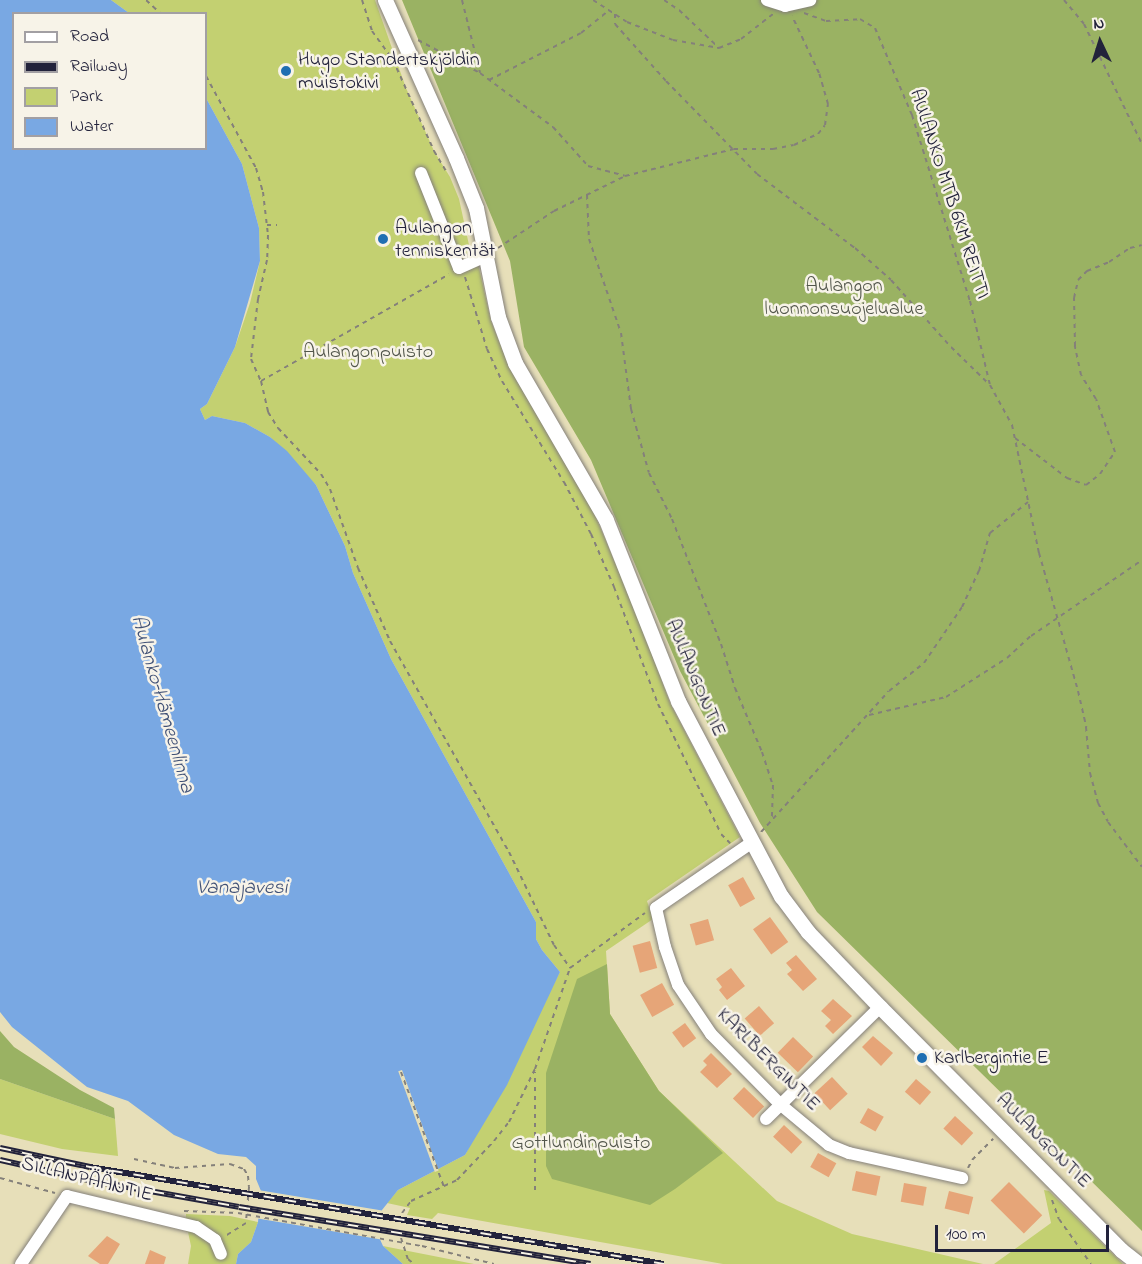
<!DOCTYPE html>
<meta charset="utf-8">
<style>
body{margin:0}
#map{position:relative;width:1142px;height:1264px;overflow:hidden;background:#e7dfb9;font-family:"Indie Flower",sans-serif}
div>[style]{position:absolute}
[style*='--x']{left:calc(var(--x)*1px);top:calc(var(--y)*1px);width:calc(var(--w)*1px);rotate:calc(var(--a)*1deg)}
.green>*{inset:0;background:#c3d071}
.forest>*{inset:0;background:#9ab263}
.water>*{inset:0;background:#79a8e3}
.pier>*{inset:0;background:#e7dfb9;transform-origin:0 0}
.building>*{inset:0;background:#e6a578;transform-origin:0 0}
.path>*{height:2px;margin-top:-1px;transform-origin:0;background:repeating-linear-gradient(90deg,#84807a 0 4.5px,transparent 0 9px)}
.roads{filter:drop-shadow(0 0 2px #84807a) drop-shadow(0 0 2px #84807a)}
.minor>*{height:12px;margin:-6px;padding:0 6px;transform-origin:6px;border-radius:6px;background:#fff}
.major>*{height:15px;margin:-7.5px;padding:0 7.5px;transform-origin:7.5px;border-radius:7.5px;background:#fff}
.rail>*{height:6px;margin-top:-3px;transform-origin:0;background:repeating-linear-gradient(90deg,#f7f3e8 0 11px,#22223b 0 22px);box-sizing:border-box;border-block:2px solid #22223b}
.path-bridge>*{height:2px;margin-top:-1px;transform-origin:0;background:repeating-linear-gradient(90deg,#84807a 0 4.5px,transparent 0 9px)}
.dots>*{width:16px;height:16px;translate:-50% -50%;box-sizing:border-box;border:3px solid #f7f3e8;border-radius:50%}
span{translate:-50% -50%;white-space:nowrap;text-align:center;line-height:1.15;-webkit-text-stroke:5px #f7f3e8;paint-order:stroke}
.poi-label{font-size:20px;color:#22223b}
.left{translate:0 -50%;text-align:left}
.street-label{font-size:20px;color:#22223b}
.park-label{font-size:20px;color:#52564b}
.water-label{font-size:21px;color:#405176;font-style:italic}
.legend{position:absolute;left:12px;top:12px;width:195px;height:138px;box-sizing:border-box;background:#f7f3e8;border:2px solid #a29fa3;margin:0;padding:8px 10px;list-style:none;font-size:18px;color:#22223b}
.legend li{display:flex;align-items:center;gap:12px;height:30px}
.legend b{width:30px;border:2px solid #a29fa3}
.north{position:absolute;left:1070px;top:12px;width:60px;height:60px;-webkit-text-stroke:4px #f7f3e8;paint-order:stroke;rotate:356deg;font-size:16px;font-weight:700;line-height:24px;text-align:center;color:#22223b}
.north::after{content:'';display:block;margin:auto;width:21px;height:27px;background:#22223b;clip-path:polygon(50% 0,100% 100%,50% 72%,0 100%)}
.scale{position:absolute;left:935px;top:1225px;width:174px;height:27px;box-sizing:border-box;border:3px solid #22223b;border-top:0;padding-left:8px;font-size:18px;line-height:21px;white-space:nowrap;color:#22223b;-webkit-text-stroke:4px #f7f3e8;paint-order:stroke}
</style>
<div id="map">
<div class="green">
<i style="clip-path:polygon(111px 0,375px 0,406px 88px,434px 151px,450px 177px,459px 199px,469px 245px,464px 265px,477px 259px,491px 321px,510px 369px,594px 513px,637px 614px,670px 703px,740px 837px,647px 901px,653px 919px,606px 951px,610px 1014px,659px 1091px,777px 1201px,852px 1234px,983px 1264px,723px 1264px,438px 1213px,432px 1219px,407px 1215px,410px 1208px,387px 1203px,398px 1190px,465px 1155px,560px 972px,542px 950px,536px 939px,536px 922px,391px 659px,353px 573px,345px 546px,316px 485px,270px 437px,245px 423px,212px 416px,205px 420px,200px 409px,207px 404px,235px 347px,250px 303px,260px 261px,259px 228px,242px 164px,206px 98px,206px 14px,129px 13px)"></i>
<i style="clip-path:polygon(0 1079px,115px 1119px,118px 1156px,62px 1149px,0 1134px)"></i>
<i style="clip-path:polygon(1044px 1190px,1049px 1191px,1123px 1264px,994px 1264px,1051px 1223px)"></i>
<i style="clip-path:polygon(186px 1214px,230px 1216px,258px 1222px,251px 1242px,238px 1254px,236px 1264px,188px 1264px,191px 1246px,188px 1232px,185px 1231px)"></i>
<i style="clip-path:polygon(383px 1246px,474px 1264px,403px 1264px)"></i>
</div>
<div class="forest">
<i style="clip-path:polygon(402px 0,1142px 0,1142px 1231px,817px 912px,760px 823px,680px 671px,591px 460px,524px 347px,510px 261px)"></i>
<i style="clip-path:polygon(607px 964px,610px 1014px,659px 1091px,723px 1153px,675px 1189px,650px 1205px,552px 1179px,546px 1166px,546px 1073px,577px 979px)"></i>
<i style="clip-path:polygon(0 1031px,14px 1047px,80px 1090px,114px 1108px,115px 1119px,0 1079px)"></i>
</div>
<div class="water">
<i style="clip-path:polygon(0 0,111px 0,129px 13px,14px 14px,14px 148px,206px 148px,206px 98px,242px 164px,259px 228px,260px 261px,235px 347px,207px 404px,200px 409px,205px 420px,212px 416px,245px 423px,270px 437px,287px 451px,316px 485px,345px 546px,353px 573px,391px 659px,536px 922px,536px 939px,542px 950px,560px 972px,507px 1085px,465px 1155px,398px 1190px,382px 1210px,378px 1235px,383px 1246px,403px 1264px,236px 1264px,238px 1254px,251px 1242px,258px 1222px,261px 1191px,256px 1179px,256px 1166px,246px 1157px,218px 1154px,174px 1135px,128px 1101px,87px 1087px,12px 1027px,0 1012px)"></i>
</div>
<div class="pier">
<i style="left:402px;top:1070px;width:107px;height:4px;rotate:70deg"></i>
<i style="clip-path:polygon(258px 1190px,385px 1211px,381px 1234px,384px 1240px,255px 1218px)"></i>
</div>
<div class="building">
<i style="left:743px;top:877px;width:25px;height:17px;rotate:61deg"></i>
<i style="left:770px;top:917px;width:31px;height:21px;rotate:54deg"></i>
<i style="left:708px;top:919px;width:22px;height:19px;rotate:74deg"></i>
<i style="left:650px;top:941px;width:28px;height:18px;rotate:75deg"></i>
<i style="clip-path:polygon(796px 955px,817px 979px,803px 991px,787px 974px,792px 970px,786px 963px)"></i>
<i style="clip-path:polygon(731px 968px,745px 986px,727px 1000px,719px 990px,722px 987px,716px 979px)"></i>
<i style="left:662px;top:983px;width:25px;height:25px;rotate:61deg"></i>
<i style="clip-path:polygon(833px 999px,852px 1016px,833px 1034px,825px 1026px,831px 1020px,821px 1011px)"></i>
<i style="left:759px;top:1006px;width:23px;height:19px;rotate:49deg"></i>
<i style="left:685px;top:1023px;width:19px;height:16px;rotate:54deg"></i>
<i style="clip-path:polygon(873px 1036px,893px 1053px,881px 1066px,862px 1047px)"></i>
<i style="left:793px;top:1037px;width:28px;height:22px;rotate:44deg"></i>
<i style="clip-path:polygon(711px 1053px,732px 1074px,717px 1088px,700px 1072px,707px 1065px,703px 1061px)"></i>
<i style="left:832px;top:1077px;width:23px;height:24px;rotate:47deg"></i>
<i style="left:916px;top:1079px;width:20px;height:17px;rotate:41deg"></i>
<i style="left:744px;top:1087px;width:28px;height:16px;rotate:44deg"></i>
<i style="left:868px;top:1108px;width:18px;height:17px;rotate:29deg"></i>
<i style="left:955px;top:1116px;width:25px;height:17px;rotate:43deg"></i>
<i style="left:784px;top:1125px;width:25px;height:16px;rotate:43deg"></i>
<i style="left:818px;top:1153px;width:21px;height:16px;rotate:29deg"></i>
<i style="left:856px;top:1171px;width:25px;height:20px;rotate:12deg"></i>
<i style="left:1009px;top:1182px;width:47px;height:26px;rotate:45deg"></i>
<i style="left:904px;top:1183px;width:23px;height:19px;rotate:10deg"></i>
<i style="left:949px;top:1191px;width:25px;height:18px;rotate:14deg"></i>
<i style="clip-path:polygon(107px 1236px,120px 1244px,108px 1264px,100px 1264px,88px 1256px)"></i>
<i style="clip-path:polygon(150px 1250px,166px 1257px,164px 1264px,145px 1264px)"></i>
</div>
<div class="path">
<i style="--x:146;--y:0;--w:21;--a:43"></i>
<i style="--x:362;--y:0;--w:33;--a:72"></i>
<i style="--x:372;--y:31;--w:36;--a:54"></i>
<i style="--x:393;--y:60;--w:100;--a:65.7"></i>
<i style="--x:434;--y:151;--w:23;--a:59"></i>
<i style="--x:462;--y:0;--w:75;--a:76.1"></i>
<i style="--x:593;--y:0;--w:40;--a:32.9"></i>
<i style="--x:627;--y:22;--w:49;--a:21.4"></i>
<i style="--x:673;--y:40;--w:47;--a:9.9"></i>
<i style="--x:719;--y:48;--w:24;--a:-22"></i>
<i style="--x:741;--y:39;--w:41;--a:-38"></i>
<i style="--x:664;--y:0;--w:18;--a:34"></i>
<i style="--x:679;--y:10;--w:55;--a:43.5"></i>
<i style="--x:1064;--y:0;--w:31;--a:50"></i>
<i style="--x:1084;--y:24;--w:133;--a:64.2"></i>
<i style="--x:804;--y:13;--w:23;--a:20"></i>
<i style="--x:826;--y:21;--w:34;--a:-3"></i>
<i style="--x:860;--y:19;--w:17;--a:31"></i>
<i style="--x:875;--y:28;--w:95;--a:67"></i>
<i style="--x:912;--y:115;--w:195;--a:72.7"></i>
<i style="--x:970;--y:301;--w:86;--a:76.6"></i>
<i style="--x:990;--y:385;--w:46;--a:61.2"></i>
<i style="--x:1012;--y:425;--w:131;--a:78.1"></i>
<i style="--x:1039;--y:553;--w:143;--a:74.2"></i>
<i style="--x:1078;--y:691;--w:37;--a:77"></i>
<i style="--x:1086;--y:727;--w:46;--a:85"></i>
<i style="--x:1090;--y:773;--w:31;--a:75"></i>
<i style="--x:1098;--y:803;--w:21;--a:62"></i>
<i style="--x:1108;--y:822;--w:56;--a:52.9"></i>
<i style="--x:615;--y:14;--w:10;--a:90"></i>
<i style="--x:615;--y:24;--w:76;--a:48.2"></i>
<i style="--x:666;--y:81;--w:130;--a:45.6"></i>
<i style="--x:757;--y:174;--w:123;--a:37.1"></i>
<i style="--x:855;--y:248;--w:48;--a:41.6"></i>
<i style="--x:891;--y:280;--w:90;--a:48.2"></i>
<i style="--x:951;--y:347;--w:54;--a:44.3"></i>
<i style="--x:418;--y:40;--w:70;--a:28"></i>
<i style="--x:480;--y:73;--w:91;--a:36.5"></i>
<i style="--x:553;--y:127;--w:52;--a:48.1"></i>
<i style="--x:588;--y:166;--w:38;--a:15"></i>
<i style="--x:206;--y:76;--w:105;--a:61.5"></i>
<i style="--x:256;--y:168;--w:25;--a:74"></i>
<i style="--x:263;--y:192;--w:43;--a:83.4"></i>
<i style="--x:268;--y:235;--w:25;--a:92"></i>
<i style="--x:267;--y:260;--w:40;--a:103"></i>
<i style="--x:258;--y:299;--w:60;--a:96.7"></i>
<i style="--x:251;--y:359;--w:24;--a:66"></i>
<i style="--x:261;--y:381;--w:32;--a:77"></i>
<i style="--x:268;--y:412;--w:19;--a:58"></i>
<i style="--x:278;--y:428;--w:63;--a:46.9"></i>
<i style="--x:321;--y:474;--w:17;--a:59"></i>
<i style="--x:330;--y:489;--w:84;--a:70.5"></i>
<i style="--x:358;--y:568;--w:80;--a:66.3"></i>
<i style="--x:390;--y:641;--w:242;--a:60.6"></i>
<i style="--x:509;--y:852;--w:103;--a:64.2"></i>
<i style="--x:554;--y:945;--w:28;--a:55"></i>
<i style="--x:489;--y:80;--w:103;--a:-27.1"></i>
<i style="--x:581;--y:33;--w:36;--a:-39"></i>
<i style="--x:587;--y:195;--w:44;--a:87.4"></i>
<i style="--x:589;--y:239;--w:99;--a:71.2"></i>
<i style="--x:621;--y:333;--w:77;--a:82.5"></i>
<i style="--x:631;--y:409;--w:66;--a:74.3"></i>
<i style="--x:649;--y:473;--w:51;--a:63.4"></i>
<i style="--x:672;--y:519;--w:134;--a:68.6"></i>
<i style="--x:721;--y:644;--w:46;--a:72.3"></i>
<i style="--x:735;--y:688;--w:69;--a:67.1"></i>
<i style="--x:762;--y:752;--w:35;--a:72"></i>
<i style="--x:773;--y:785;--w:35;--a:92"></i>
<i style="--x:267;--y:225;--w:10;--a:0"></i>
<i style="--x:498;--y:248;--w:67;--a:-33.5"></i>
<i style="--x:554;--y:211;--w:79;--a:-26.2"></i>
<i style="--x:625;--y:176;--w:112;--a:-13.9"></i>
<i style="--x:734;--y:149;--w:39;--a:0"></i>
<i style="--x:773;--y:149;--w:21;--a:-11"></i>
<i style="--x:794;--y:145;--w:26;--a:-25"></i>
<i style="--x:818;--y:134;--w:11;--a:-52"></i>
<i style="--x:825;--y:125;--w:21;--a:-82"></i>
<i style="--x:828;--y:104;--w:32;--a:-106"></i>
<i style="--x:819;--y:73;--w:63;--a:-115.3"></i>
<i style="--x:465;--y:277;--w:75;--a:73"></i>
<i style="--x:487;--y:349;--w:35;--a:65"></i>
<i style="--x:502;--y:381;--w:119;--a:58.5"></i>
<i style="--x:564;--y:482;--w:59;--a:62.6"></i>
<i style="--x:591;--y:534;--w:58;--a:66.5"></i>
<i style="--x:614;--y:587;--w:125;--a:69.4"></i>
<i style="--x:658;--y:704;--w:144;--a:64.1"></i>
<i style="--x:721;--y:834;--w:13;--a:45"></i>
<i style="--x:261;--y:381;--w:216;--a:-29.6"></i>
<i style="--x:1015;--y:438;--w:66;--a:37.6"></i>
<i style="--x:1067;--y:478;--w:20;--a:20"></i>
<i style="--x:1086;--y:485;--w:18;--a:-38"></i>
<i style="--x:1100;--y:474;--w:27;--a:-56"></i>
<i style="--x:1115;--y:452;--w:56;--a:-109.7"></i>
<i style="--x:1096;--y:399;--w:28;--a:-122"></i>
<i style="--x:1081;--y:375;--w:30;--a:-102"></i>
<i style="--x:1075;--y:346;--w:48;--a:-91.2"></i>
<i style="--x:1074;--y:298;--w:18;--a:-77"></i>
<i style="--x:1078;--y:280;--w:13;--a:-45"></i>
<i style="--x:1087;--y:271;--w:24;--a:-22"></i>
<i style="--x:1109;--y:262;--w:25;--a:-34"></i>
<i style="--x:1130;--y:248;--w:12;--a:-14"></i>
<i style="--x:869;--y:715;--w:79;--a:-13.2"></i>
<i style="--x:946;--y:697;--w:72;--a:-32.6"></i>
<i style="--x:1007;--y:658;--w:33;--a:-43"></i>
<i style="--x:1031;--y:636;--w:135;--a:-34.4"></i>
<i style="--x:761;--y:832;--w:190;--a:-47.8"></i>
<i style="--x:889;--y:691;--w:45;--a:-38.7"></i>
<i style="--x:924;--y:663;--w:68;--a:-55.8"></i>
<i style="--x:962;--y:607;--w:40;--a:-65"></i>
<i style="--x:979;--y:571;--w:40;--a:-74"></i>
<i style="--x:990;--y:533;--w:49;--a:-39.2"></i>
<i style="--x:401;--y:1072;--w:123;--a:69.5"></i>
<i style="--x:134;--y:1159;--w:42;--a:12.4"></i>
<i style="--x:175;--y:1168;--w:55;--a:-4.2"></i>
<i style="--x:230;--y:1164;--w:15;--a:20"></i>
<i style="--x:244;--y:1169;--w:8;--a:60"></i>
<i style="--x:248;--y:1176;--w:11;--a:85"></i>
<i style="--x:249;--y:1187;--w:36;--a:95"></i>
<i style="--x:246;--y:1223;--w:25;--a:148"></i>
<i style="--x:968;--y:1168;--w:9;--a:-63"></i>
<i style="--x:972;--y:1160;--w:30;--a:-45"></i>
<i style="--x:0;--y:1178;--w:57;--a:15.3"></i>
<i style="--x:535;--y:1190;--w:118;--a:-90"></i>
<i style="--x:1052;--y:1200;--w:20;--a:70"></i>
<i style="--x:1059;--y:1219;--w:55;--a:54.6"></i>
<i style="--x:184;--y:1211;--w:54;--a:2.1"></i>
<i style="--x:402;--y:1213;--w:15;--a:-53"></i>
<i style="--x:411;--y:1201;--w:51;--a:-24.5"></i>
<i style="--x:457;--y:1180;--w:54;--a:-46.5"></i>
<i style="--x:494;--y:1141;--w:24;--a:-52"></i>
<i style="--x:509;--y:1122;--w:59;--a:-63.9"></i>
<i style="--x:535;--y:1069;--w:107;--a:-70.9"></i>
<i style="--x:570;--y:968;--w:93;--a:-36.3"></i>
<i style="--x:401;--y:1238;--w:22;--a:72"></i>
<i style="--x:408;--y:1259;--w:8;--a:40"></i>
<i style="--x:422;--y:1246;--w:74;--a:14"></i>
</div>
<div class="roads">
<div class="minor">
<i style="--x:767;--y:0;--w:19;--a:18"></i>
<i style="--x:785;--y:6;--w:26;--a:-13"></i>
<i style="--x:421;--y:173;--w:102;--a:68.2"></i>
<i style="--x:459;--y:268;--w:30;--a:-24"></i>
<i style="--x:751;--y:843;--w:115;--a:145.6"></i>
<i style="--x:656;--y:908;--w:40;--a:77"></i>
<i style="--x:665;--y:947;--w:40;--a:71.1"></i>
<i style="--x:678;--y:985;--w:59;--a:56"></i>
<i style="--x:711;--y:1034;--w:100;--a:45.4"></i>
<i style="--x:781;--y:1105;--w:62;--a:39.8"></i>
<i style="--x:829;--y:1145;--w:22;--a:22"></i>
<i style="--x:849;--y:1153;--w:116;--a:12.5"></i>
<i style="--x:766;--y:1119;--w:160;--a:-44.5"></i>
<i style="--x:21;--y:1264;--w:82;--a:-55.9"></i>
<i style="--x:67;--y:1196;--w:133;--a:13.5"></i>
<i style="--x:196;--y:1227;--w:23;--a:34"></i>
<i style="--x:215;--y:1240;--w:15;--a:67"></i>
</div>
<div class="major">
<i style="--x:385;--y:0;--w:173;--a:65.8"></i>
<i style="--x:456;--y:158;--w:54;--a:68.2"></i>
<i style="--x:476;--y:208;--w:111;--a:78.6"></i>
<i style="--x:498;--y:317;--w:49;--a:69.7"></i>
<i style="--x:515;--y:363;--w:181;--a:59.9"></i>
<i style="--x:606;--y:520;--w:195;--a:68.3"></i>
<i style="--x:678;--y:701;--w:221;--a:62.2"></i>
<i style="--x:781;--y:896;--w:45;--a:53.1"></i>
<i style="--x:808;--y:932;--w:104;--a:46.2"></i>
<i style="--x:880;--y:1007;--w:342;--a:45.2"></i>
<i style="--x:1121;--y:1250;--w:23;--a:38"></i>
</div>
</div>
<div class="rail">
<i style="--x:0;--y:1148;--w:92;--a:11.9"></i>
<i style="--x:90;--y:1167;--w:582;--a:9.59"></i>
<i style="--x:0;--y:1160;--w:90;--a:12.8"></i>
<i style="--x:88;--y:1180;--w:153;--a:10.1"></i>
<i style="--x:239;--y:1207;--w:356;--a:9.2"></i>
</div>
<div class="path-bridge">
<i style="--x:238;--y:1213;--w:187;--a:10.2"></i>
</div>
<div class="dots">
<i style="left:286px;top:71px;background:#1f6fb2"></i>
<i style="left:383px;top:239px;background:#1f6fb2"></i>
<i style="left:922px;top:1058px;background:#1f6fb2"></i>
</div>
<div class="poi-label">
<span class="left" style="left:298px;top:72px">Hugo Standertskjöldin<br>muistokivi</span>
<span class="left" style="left:395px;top:240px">Aulangon<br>tenniskentät</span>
<span class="left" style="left:934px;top:1058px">Karlbergintie E</span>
</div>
<div class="street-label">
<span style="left:949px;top:194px;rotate:72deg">AULANKO MTB 6KM REITTI</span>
<span style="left:695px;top:678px;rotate:67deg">AULANGONTIE</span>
<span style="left:768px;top:1060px;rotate:45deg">KARLBERGINTIE</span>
<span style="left:1043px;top:1141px;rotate:45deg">AULANGONTIE</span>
<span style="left:87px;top:1180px;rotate:14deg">SILLANPÄÄNTIE</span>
</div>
<div class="park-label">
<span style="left:844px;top:298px">Aulangon<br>luonnonsuojelualue</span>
<span style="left:368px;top:352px">Aulangonpuisto</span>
<span style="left:581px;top:1143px">Gottlundinpuisto</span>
</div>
<div class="water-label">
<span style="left:162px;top:704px;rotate:74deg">Aulanko–Hämeenlinna</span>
<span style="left:242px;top:888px">Vanajavesi</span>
</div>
<ul class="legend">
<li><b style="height:8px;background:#fff"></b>Road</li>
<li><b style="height:8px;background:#22223b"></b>Railway</li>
<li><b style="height:16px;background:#c3d071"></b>Park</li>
<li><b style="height:16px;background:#79a8e3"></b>Water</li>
</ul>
<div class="north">N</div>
<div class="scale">100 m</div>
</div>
